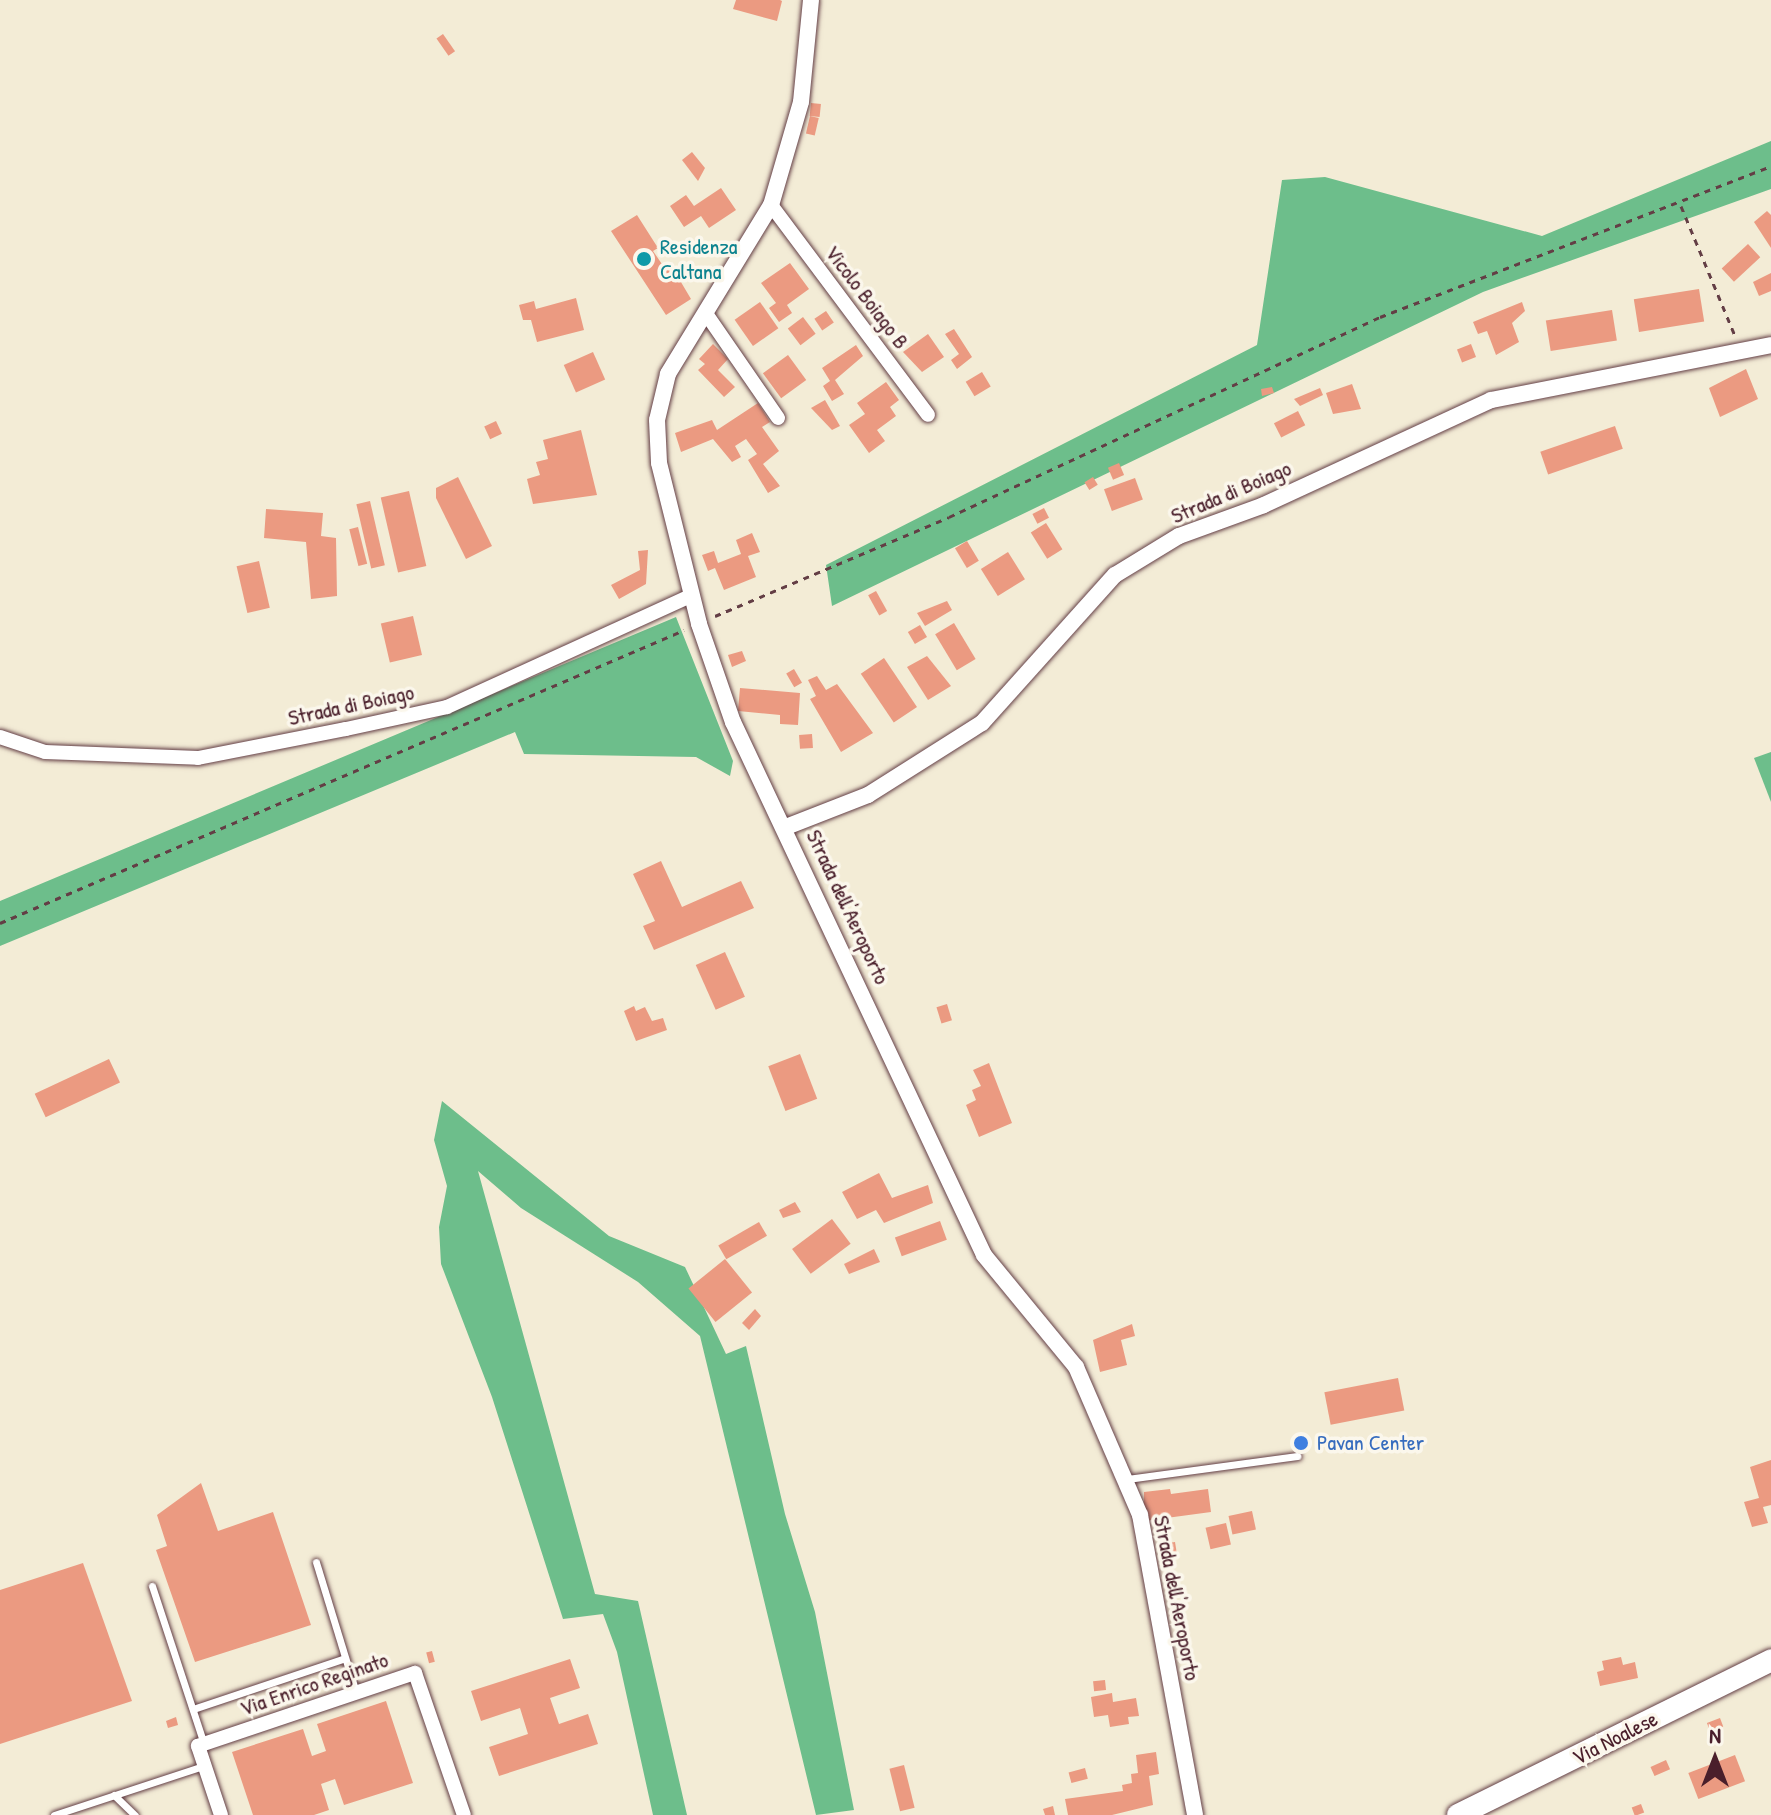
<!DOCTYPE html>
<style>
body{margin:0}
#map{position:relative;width:1771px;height:1815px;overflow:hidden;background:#f3ecd6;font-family:"Patrick Hand",sans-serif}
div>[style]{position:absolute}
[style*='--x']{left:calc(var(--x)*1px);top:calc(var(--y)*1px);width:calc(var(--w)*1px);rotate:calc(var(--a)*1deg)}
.forest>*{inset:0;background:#6dbe8b}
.building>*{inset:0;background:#eb9a81;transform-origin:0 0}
.path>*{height:3px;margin-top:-1.5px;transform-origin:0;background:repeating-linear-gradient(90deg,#633e45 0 6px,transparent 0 12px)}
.roads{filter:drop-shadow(0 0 2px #633e45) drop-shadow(0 0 2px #633e45)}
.service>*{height:7px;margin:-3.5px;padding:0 3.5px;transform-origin:3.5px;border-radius:3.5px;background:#fff}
.minor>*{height:14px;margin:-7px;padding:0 7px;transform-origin:7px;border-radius:7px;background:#fff}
.tertiary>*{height:16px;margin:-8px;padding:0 8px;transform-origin:8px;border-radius:8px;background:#fff}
.primary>*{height:22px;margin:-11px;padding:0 11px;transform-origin:11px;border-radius:11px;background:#fff}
.dots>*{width:22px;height:22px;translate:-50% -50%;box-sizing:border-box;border:4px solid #fbf7ec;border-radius:50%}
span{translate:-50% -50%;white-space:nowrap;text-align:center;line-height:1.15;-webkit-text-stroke:7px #fbf7ec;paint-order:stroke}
.culture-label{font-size:22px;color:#0d838f}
.left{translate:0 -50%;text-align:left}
.street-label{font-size:22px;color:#4a1f2b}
.shop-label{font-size:22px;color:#366cbe}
.north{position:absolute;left:1675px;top:1719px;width:80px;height:80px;-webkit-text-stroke:6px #fbf7ec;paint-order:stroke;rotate:0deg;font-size:22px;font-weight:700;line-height:32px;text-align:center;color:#4a1f2b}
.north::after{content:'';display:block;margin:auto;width:28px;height:36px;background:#4a1f2b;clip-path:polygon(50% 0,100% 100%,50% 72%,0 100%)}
</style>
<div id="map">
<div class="forest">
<i style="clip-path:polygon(1771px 141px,1771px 189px,1483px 292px,832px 606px,826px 565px,1257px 345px,1282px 180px,1325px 177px,1542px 236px)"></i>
<i style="clip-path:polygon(676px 617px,733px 761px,730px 776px,696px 757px,524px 754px,515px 732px,0 946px,0 901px)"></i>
<i style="clip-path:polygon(1771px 752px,1771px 802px,1754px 758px)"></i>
<i style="clip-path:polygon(442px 1101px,609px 1236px,685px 1267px,726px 1354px,746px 1346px,785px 1514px,815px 1612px,854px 1810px,816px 1815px,700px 1336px,638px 1282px,521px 1208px,478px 1171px,595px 1594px,638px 1601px,687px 1815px,653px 1815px,617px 1652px,603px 1614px,563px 1619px,492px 1397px,441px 1264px,439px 1227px,447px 1186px,434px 1140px)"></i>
</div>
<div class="building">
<i style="clip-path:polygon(736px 0,780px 0,782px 1px,777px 21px,733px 9px)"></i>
<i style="left:443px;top:34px;width:21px;height:8px;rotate:55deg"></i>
<i style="left:811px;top:103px;width:10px;height:13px;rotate:6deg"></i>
<i style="left:810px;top:116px;width:9px;height:18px;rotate:13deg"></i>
<i style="clip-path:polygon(692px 152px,705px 168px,698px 181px,682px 160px)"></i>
<i style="clip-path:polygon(721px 188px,736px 210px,709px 228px,701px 216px,684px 227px,670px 206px,686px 195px,694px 206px)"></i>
<i style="clip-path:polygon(1767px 211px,1771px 215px,1771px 248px,1754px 222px)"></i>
<i style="clip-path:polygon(637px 215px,658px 248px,653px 251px,666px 270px,672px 267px,691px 299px,666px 315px,611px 231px)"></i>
<i style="left:1748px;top:244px;width:18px;height:36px;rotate:47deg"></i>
<i style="clip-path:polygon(790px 263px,809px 289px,787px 305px,792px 313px,779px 322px,769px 308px,776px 303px,761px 283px)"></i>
<i style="clip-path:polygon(1771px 273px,1771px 291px,1759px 296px,1753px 282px)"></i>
<i style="left:1699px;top:289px;width:33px;height:66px;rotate:81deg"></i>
<i style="clip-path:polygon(576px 298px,584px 330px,537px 342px,531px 320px,523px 320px,519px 305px,534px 301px,536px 309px)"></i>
<i style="left:760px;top:302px;width:32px;height:31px;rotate:55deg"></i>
<i style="clip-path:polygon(1522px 302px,1525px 311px,1512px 323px,1519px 342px,1496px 355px,1487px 331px,1478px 334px,1473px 322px)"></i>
<i style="left:1612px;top:310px;width:31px;height:67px;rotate:81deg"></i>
<i style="left:826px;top:311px;width:14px;height:14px;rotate:56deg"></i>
<i style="left:803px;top:317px;width:21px;height:19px;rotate:53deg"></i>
<i style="clip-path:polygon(954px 329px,972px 357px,957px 369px,951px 360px,959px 354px,945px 334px)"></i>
<i style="clip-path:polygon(928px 334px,944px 357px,922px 372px,903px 352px)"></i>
<i style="clip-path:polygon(713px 344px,728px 359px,718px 370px,735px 387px,724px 397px,698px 370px,705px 364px,699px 359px)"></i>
<i style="left:1471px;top:344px;width:14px;height:15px;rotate:69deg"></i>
<i style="clip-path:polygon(856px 345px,863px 356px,835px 380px,844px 394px,832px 401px,823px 386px,830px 381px,822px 368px)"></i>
<i style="left:593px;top:352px;width:30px;height:32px;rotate:66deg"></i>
<i style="left:788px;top:355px;width:31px;height:31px;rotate:54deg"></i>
<i style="clip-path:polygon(1746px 369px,1758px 399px,1720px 417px,1709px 388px)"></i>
<i style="left:982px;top:372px;width:17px;height:19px;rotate:59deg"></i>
<i style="clip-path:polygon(886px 382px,899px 400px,890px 407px,896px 416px,877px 430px,885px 441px,869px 453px,849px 425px,865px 414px,857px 403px)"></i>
<i style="clip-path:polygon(1352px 384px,1361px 409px,1333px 414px,1326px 393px)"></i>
<i style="clip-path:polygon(1272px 387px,1274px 393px,1262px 396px,1261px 389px)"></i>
<i style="clip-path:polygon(1320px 388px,1323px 395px,1300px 406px,1294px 399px)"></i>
<i style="clip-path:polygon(825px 400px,840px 426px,832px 430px,811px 408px)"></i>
<i style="clip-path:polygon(758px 403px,770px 422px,762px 427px,779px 451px,763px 464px,780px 486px,768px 493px,748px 460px,757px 454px,746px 439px,735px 446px,741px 457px,732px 462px,713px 439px,681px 452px,675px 433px,712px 420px,717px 430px)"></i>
<i style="left:1298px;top:411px;width:16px;height:27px;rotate:63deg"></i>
<i style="left:496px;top:421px;width:14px;height:13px;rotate:65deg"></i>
<i style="left:1615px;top:426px;width:24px;height:79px;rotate:71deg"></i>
<i style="clip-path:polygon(581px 430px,597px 495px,533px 504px,527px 479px,540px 475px,536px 462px,548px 459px,543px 440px)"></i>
<i style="left:1119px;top:463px;width:13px;height:12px;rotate:67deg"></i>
<i style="clip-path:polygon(458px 477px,492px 546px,466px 559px,436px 498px,436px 488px)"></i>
<i style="left:1093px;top:477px;width:9px;height:10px;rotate:58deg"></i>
<i style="left:1135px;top:478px;width:23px;height:33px;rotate:70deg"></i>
<i style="left:409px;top:491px;width:77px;height:29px;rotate:77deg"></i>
<i style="left:370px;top:501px;width:66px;height:14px;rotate:77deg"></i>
<i style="left:1044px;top:508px;width:11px;height:13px;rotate:63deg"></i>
<i style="clip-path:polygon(266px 509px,323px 513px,321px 536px,336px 538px,337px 596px,311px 599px,306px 542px,264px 538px)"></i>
<i style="left:1046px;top:523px;width:31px;height:18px;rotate:58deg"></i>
<i style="left:358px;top:527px;width:38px;height:9px;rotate:76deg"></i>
<i style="clip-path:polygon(752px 533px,760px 552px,748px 556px,756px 577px,724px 590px,715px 568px,708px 571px,702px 555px,714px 551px,718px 563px,741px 554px,736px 540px)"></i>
<i style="left:967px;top:541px;width:23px;height:14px;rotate:59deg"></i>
<i style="clip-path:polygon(648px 550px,646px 584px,619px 599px,611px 585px,640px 570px,638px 551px)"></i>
<i style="left:1008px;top:552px;width:32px;height:32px;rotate:58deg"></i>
<i style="left:259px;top:561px;width:48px;height:23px;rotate:77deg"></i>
<i style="left:876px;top:591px;width:23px;height:9px;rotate:61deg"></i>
<i style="clip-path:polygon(947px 601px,952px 610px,925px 626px,917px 613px)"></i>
<i style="left:413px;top:616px;width:40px;height:33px;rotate:77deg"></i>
<i style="left:954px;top:623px;width:42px;height:22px;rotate:59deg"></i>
<i style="left:920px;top:625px;width:14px;height:14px;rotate:60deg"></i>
<i style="clip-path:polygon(742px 651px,746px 661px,732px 667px,728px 655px)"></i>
<i style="clip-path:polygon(927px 656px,951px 686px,928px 700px,907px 667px)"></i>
<i style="left:884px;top:658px;width:59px;height:28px;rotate:56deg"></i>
<i style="left:794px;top:669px;width:16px;height:9px;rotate:60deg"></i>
<i style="clip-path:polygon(817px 676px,826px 690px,837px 684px,873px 733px,841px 752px,810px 699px,816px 696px,808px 680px)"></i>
<i style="clip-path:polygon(740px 688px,800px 693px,798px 725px,780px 724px,780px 715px,738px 711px)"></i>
<i style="left:812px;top:734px;width:14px;height:13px;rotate:86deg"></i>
<i style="clip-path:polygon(661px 861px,682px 907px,741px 881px,754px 908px,654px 950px,643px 926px,655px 921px,633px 874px)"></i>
<i style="left:725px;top:952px;width:49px;height:32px;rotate:66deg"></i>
<i style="left:947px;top:1004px;width:17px;height:11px;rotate:73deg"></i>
<i style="clip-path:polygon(634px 1006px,636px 1011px,645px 1007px,652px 1021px,663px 1018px,667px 1030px,636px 1041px,624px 1011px)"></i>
<i style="left:800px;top:1054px;width:48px;height:34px;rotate:69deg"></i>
<i style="left:109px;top:1059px;width:26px;height:82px;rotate:65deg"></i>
<i style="clip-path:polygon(989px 1063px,1012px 1123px,979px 1137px,966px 1105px,976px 1100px,972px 1090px,981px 1086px,973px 1070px)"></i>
<i style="clip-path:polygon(879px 1173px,892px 1198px,928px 1185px,933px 1203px,884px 1223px,876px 1210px,857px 1219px,842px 1192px)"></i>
<i style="clip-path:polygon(795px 1202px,801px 1212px,783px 1218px,779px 1210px)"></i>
<i style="left:832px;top:1219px;width:31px;height:50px;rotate:53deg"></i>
<i style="left:940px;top:1221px;width:20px;height:48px;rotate:70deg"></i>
<i style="left:759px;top:1222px;width:16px;height:47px;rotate:60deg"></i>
<i style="clip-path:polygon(874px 1249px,880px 1262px,849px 1274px,844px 1264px)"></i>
<i style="left:725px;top:1259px;width:43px;height:47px;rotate:51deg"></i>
<i style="clip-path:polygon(755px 1309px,761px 1316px,749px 1330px,742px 1323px)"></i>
<i style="clip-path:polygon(1132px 1324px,1135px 1336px,1121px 1340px,1127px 1365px,1100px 1372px,1093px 1340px)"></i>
<i style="left:1398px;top:1378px;width:33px;height:75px;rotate:79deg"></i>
<i style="clip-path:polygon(1771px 1460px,1771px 1505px,1763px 1507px,1768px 1523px,1752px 1527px,1744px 1502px,1759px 1498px,1750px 1467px)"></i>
<i style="clip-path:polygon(201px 1483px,218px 1531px,273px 1512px,311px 1625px,195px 1662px,156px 1550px,167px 1546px,157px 1515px)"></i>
<i style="clip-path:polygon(1170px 1489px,1171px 1494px,1208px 1489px,1211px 1512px,1144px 1521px,1144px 1492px)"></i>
<i style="left:1252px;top:1511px;width:19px;height:24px;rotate:78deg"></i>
<i style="left:1226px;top:1523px;width:22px;height:21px;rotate:77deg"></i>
<i style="left:1175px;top:1542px;width:12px;height:11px;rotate:81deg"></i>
<i style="clip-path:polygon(83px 1563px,132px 1701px,0 1744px,0 1590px)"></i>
<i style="left:432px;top:1651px;width:11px;height:6px;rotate:75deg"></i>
<i style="clip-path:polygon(1621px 1657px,1623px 1665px,1635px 1662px,1638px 1678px,1600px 1686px,1597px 1672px,1604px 1670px,1602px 1661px)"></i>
<i style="clip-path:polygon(570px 1659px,580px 1688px,550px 1698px,559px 1724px,588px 1714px,598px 1744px,499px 1776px,489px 1747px,528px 1734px,520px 1708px,481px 1721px,471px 1691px)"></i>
<i style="left:1105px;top:1680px;width:10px;height:12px;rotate:84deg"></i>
<i style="clip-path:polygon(1112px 1693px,1113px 1702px,1136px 1698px,1139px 1716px,1128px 1717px,1129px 1724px,1110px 1727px,1108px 1715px,1094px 1717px,1091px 1697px)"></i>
<i style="clip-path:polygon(386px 1701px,413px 1783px,344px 1805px,335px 1779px,321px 1784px,329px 1810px,314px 1815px,253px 1815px,232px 1752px,303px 1729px,312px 1756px,326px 1751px,317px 1724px)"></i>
<i style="clip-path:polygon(176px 1717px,178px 1725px,168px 1728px,166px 1721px)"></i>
<i style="left:1720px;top:1718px;width:9px;height:14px;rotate:69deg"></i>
<i style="clip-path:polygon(1156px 1752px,1159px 1774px,1149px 1776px,1153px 1805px,1112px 1815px,1068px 1815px,1065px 1799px,1123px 1791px,1122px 1785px,1132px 1783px,1131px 1774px,1138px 1773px,1136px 1755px)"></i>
<i style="left:1735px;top:1755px;width:28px;height:50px;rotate:69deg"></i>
<i style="left:1666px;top:1760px;width:10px;height:17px;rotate:66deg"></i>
<i style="left:904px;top:1765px;width:44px;height:15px;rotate:76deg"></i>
<i style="left:1085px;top:1768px;width:11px;height:17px;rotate:75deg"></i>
<i style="left:1641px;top:1804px;width:9px;height:10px;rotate:69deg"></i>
<i style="clip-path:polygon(1053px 1806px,1055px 1815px,1045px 1815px,1043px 1809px)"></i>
</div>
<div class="path">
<i style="--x:1681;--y:206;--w:141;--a:67.4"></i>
<i style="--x:715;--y:616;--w:254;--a:-22.9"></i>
<i style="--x:949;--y:517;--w:475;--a:-24.9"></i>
<i style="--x:1380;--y:317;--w:419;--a:-21.1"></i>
<i style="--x:0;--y:923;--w:744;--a:-23.19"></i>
</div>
<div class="roads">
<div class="service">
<i style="--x:1127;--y:1479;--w:172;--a:-7.7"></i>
<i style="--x:316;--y:1562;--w:137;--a:73"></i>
<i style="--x:152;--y:1586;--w:166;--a:71.8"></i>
<i style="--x:193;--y:1709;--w:160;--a:-18.5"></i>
<i style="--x:114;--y:1795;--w:29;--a:44"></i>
<i style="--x:54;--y:1815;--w:157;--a:-18.2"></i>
</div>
<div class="minor">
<i style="--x:771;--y:205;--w:262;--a:53.2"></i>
<i style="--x:707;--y:315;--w:125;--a:55.4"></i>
<i style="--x:0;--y:737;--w:47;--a:18.4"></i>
<i style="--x:45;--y:752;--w:153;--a:2.2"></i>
<i style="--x:198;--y:758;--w:151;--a:-11.1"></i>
<i style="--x:346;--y:729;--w:103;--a:-12.3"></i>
<i style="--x:447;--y:707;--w:268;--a:-24.5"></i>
<i style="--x:221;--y:1815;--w:73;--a:-108.4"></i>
<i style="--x:198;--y:1746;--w:229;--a:-18.6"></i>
<i style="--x:415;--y:1673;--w:150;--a:71"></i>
</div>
<div class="tertiary">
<i style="--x:811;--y:0;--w:102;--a:95.6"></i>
<i style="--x:801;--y:102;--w:107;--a:106.2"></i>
<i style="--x:771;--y:205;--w:198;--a:121.4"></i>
<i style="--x:668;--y:374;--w:47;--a:103.4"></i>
<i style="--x:657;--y:420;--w:43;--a:87.3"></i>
<i style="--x:659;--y:463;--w:166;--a:76"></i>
<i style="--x:699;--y:624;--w:104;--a:70.9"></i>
<i style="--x:733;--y:722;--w:589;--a:64.78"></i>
<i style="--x:984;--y:1255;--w:145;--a:50.6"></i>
<i style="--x:1076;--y:1367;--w:161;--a:66.6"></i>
<i style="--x:1140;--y:1515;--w:305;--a:79.6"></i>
<i style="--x:786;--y:827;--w:88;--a:-21.3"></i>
<i style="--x:868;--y:795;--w:135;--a:-32.3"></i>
<i style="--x:982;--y:723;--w:199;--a:-48.1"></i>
<i style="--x:1115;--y:575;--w:75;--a:-31.4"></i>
<i style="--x:1179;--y:536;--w:90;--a:-20"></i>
<i style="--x:1264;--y:505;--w:250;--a:-24.8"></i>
<i style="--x:1491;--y:400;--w:285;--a:-11.1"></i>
</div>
<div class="primary">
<i style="--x:1458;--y:1815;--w:349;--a:-26.3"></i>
</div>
</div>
<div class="dots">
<i style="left:644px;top:259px;background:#0f9aa8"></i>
<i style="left:1301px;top:1443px;background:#3f7fe0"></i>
</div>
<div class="culture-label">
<span class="left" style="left:660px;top:259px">Residenza<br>Caltana</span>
</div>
<div class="street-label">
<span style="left:867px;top:297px;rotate:53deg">Vicolo Boiago B</span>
<span style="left:1231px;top:492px;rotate:-23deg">Strada di Boiago</span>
<span style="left:351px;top:705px;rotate:-12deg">Strada di Boiago</span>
<span style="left:848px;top:907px;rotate:65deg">Strada dell'Aeroporto</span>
<span style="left:1177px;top:1598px;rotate:79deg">Strada dell'Aeroporto</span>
<span style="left:314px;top:1684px;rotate:-19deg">Via Enrico Reginato</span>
<span style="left:1615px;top:1738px;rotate:-27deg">Via Noalese</span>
</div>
<div class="shop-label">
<span class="left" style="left:1317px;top:1443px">Pavan Center</span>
</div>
<div class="north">N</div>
</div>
